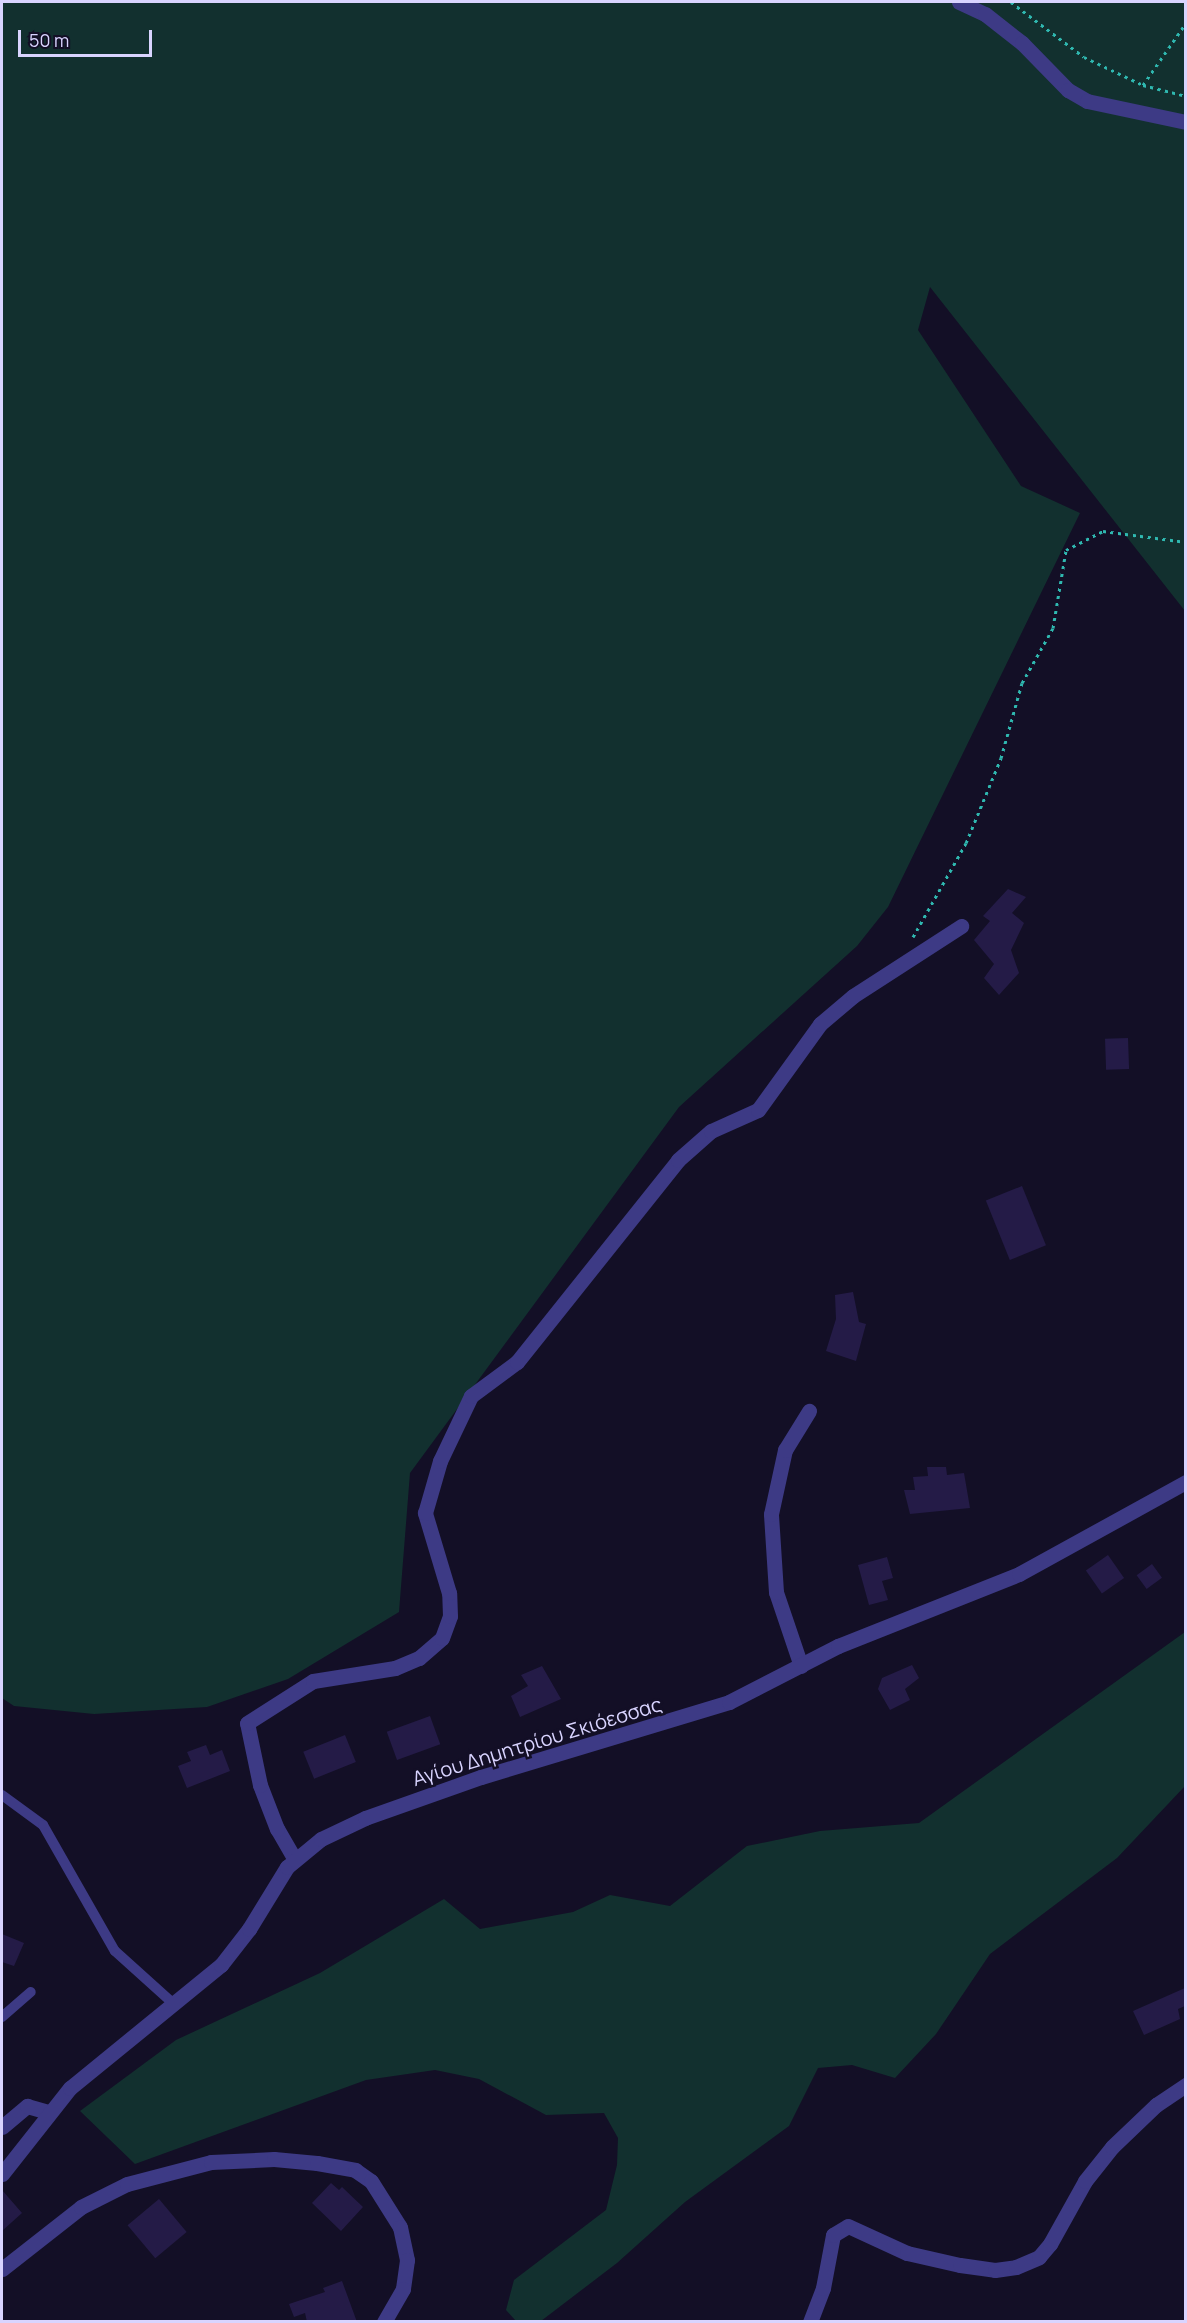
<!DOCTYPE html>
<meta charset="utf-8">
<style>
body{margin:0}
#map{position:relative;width:1187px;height:2323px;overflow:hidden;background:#130f26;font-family:Manrope,sans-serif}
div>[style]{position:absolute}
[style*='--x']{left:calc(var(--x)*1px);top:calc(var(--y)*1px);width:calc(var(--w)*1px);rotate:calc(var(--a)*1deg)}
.green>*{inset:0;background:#12302f}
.building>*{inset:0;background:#241b47;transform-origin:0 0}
.path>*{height:3px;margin-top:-1.5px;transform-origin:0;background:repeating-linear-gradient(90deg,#2fb8b0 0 3px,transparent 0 7.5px)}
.service>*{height:10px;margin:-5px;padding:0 5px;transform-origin:5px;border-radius:5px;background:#3d3a85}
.minor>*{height:15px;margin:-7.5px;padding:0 7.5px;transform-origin:7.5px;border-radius:7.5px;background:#3d3a85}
.tertiary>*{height:15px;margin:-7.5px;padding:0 7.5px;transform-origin:7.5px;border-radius:7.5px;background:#3d3a85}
span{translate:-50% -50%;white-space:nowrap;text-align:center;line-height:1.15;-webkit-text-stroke:5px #130f26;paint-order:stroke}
.street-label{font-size:20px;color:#d9d4ff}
.frame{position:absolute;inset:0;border:3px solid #d9d4ff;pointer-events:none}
.scale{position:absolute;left:18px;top:30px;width:134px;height:27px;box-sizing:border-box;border:3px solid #d9d4ff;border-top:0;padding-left:8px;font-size:18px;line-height:21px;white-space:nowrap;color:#d9d4ff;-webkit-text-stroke:4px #130f26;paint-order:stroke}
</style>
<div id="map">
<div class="green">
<i style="clip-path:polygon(2px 2px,1185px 2px,1185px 611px,930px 287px,918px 330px,1021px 486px,1080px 513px,888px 907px,857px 946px,679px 1107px,410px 1473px,399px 1612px,288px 1679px,207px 1707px,94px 1714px,14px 1706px,2px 1698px)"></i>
<i style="clip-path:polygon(1185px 1632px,1185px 1786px,1117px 1858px,990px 1954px,936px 2034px,895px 2078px,852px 2065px,818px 2068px,789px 2126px,685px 2202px,617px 2263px,541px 2321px,516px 2321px,506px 2310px,514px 2280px,606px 2210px,617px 2165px,618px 2138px,604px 2113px,546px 2115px,479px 2079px,435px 2070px,366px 2080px,135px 2164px,80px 2111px,176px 2040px,320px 1973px,444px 1899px,480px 1929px,573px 1912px,610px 1895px,670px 1906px,747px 1846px,820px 1831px,919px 1823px)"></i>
</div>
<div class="building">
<i style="clip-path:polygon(1008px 889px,1026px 897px,1012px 913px,1024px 923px,1011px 950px,1019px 973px,999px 995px,984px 978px,994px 964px,974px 940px,990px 921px,983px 916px)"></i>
<i style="left:1128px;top:1038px;width:31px;height:23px;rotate:88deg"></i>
<i style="left:1022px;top:1186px;width:64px;height:39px;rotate:68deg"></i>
<i style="clip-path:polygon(853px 1292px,859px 1322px,866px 1324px,856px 1361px,826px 1351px,836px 1319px,835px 1295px)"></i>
<i style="clip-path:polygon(927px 1467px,946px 1467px,947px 1475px,964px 1473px,970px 1508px,910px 1514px,904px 1490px,915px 1490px,913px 1477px,928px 1476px)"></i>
<i style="left:1108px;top:1555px;width:28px;height:27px;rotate:55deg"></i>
<i style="clip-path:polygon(887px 1557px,893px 1578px,882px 1581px,888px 1600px,869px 1605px,858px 1565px)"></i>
<i style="left:1152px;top:1564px;width:17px;height:19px;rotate:54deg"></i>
<i style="clip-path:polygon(912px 1665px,919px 1678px,905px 1689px,910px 1700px,890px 1710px,878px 1689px,882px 1678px)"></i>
<i style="clip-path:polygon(542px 1666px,561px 1699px,520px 1717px,511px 1696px,528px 1686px,521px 1675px)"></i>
<i style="left:430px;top:1716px;width:30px;height:46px;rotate:70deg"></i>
<i style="left:345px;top:1735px;width:29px;height:45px;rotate:68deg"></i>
<i style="clip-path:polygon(206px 1745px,210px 1755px,222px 1750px,230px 1771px,187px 1788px,178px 1766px,191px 1761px,187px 1752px)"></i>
<i style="clip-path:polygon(2px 1934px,24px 1943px,14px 1966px,2px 1962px)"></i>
<i style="clip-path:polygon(1185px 1988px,1185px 2006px,1178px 2009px,1180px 2019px,1144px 2035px,1133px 2011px)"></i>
<i style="clip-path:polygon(331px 2183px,339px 2190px,342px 2187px,363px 2207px,341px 2231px,312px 2203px)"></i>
<i style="clip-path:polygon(2px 2190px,22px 2213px,2px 2231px)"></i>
<i style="left:159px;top:2199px;width:43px;height:41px;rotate:50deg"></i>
<i style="clip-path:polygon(342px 2281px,357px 2322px,307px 2322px,305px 2313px,294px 2317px,289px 2304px,325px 2292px,323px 2288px)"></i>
</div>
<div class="path">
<i style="--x:1011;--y:2;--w:91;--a:37"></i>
<i style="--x:1084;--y:57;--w:65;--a:25.4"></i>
<i style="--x:1143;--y:85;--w:44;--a:14.3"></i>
<i style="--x:1143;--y:85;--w:75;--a:-55.3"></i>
<i style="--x:913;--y:937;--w:108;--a:-60.6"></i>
<i style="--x:966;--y:843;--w:92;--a:-67.6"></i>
<i style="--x:1001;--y:758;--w:78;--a:-74.4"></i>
<i style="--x:1022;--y:683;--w:63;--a:-60.6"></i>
<i style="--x:1053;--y:628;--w:79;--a:-80.5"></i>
<i style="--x:1066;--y:550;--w:42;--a:-27.2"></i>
<i style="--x:1103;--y:531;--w:84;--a:7.5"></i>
</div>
<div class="service">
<i style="--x:2;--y:1795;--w:51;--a:36.2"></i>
<i style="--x:43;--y:1825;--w:145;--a:60.3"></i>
<i style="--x:115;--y:1951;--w:81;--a:42"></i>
<i style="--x:2;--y:2017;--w:38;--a:-41"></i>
</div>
<div class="minor">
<i style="--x:959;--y:2;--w:29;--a:25"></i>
<i style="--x:985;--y:14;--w:47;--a:38.1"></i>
<i style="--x:1022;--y:43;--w:66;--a:45.6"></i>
<i style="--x:1068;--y:90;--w:22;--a:30"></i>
<i style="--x:1087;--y:101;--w:101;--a:12"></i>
<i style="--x:801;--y:1666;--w:78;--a:-108.7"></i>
<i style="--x:776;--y:1592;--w:78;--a:-93.7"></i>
<i style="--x:771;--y:1514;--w:66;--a:-77.7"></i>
<i style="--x:785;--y:1450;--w:46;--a:-58.4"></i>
<i style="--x:294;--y:1858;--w:34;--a:-120"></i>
<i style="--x:277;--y:1829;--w:47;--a:-111.1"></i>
<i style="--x:260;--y:1785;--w:63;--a:-101.8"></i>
<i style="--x:247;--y:1723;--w:78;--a:-32.5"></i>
<i style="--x:313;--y:1681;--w:83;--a:-9"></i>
<i style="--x:395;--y:1668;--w:26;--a:-23"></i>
<i style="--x:419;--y:1658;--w:30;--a:-41"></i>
<i style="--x:442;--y:1638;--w:23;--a:-70"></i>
<i style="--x:450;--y:1616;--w:23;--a:-92"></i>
<i style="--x:449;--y:1593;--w:84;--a:-106.7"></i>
<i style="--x:425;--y:1513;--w:54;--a:-73.9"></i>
<i style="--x:440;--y:1461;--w:72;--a:-64.5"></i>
<i style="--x:471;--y:1396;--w:57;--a:-36.5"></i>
<i style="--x:517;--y:1362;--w:258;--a:-51.4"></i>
<i style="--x:678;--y:1160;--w:44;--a:-41.3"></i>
<i style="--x:711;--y:1131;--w:51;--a:-24.1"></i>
<i style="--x:758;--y:1110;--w:106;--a:-54.2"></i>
<i style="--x:820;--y:1024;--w:43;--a:-40.3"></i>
<i style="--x:853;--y:996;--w:129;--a:-32.9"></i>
<i style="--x:2;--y:2127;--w:33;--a:-40"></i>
<i style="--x:27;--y:2106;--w:22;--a:16"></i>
<i style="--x:810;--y:2322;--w:36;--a:-69"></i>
<i style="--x:823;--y:2288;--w:54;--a:-79.3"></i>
<i style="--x:833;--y:2235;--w:17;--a:-31"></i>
<i style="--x:848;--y:2226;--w:65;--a:24.6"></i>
<i style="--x:907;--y:2253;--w:54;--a:12.8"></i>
<i style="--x:960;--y:2265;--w:35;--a:8"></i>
<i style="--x:995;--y:2270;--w:21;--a:-8"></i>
<i style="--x:1016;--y:2267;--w:25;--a:-23"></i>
<i style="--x:1039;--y:2257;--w:17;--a:-50"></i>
<i style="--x:1050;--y:2244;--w:72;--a:-60.9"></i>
<i style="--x:1085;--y:2181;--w:43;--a:-51.5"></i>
<i style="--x:1112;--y:2147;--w:61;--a:-43.7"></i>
<i style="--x:1156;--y:2105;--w:36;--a:-34"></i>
</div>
<div class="tertiary">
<i style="--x:2;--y:2174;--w:110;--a:-51.7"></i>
<i style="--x:70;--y:2088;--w:195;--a:-39.2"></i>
<i style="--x:221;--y:1965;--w:46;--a:-52.1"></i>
<i style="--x:249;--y:1929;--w:73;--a:-58.5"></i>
<i style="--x:287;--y:1867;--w:44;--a:-39.5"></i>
<i style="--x:321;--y:1839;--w:49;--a:-25.5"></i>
<i style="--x:365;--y:1818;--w:123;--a:-19.5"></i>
<i style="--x:481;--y:1777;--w:259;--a:-16.8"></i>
<i style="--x:729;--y:1702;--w:123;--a:-27.2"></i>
<i style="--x:838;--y:1646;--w:195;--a:-21.7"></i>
<i style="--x:1019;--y:1574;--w:191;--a:-28.9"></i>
<i style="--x:2;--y:2269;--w:100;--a:-38.1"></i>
<i style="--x:81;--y:2207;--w:51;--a:-26.6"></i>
<i style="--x:127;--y:2184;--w:87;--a:-14.7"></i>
<i style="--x:211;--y:2162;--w:63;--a:-2.7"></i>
<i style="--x:274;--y:2159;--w:43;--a:5.3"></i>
<i style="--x:317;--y:2163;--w:39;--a:10"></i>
<i style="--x:355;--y:2170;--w:19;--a:35"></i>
<i style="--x:371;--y:2181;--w:54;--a:57.8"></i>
<i style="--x:400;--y:2227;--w:34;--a:78"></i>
<i style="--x:407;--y:2260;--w:29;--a:98"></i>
<i style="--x:403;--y:2289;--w:38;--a:120"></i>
</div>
<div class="street-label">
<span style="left:537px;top:1741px;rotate:-17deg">Αγίου Δημητρίου Σκιόεσσας</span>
</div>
<div class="frame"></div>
<div class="scale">50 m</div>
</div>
